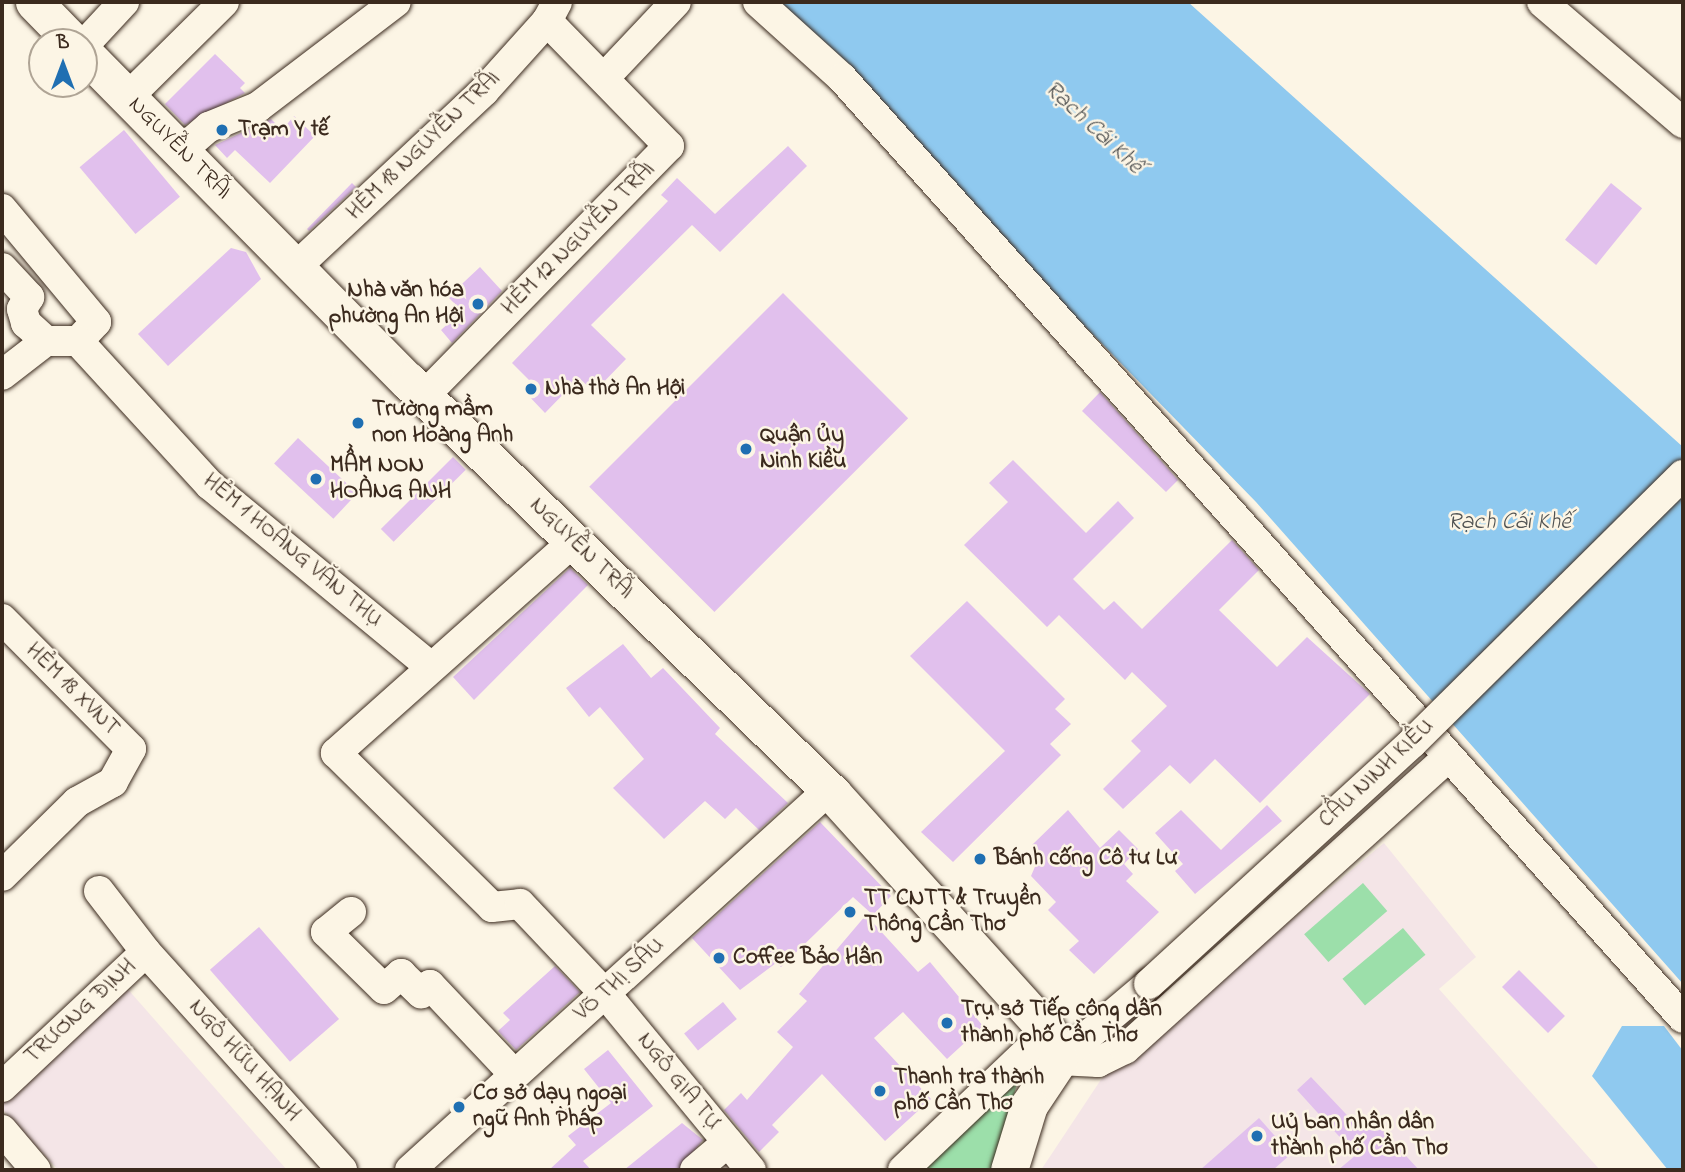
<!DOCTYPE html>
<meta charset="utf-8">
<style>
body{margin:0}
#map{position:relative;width:1685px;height:1172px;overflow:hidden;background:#fcf5e5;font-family:"Indie Flower",sans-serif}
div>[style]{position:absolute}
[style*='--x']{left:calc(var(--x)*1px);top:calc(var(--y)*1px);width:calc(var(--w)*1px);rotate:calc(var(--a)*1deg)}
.built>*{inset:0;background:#f4e5e7}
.green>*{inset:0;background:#9cdfaa;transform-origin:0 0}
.water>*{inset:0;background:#8fc9ef}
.building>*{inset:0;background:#e1c0ed;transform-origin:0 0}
.roads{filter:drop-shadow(0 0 2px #3b2a1e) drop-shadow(0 0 2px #3b2a1e)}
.minor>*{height:30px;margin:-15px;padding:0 15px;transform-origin:15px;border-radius:15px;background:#fcf5e5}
.major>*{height:37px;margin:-18.5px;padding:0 18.5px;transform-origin:18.5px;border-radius:18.5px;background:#fcf5e5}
.bridges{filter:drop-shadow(0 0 2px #3b2a1e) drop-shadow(0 0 2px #3b2a1e)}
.minor-bridge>*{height:30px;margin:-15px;padding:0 15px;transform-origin:15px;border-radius:15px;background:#fcf5e5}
.dots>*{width:19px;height:19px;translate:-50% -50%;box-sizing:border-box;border:4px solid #fcf5e5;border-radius:50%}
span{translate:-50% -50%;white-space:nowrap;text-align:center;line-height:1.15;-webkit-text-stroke:5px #fcf5e5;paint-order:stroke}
.poi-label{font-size:23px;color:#3b2a1e;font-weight:700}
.left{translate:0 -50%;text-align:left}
.right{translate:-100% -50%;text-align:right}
.street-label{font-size:23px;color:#3b2a1e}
.water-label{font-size:24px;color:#505252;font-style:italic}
.frame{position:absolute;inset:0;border:4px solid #3b2a1e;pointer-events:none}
.north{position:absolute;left:28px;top:28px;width:70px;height:70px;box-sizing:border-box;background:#fcf5e5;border:2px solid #afa495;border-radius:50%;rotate:0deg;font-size:19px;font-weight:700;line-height:28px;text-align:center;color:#3b2a1e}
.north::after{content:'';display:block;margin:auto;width:24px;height:32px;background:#1f6fb2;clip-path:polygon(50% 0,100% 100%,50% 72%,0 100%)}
</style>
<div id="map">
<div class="built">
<i style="clip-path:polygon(1384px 843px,1476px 957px,1439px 989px,1600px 1170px,1041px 1170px,1102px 1078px)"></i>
<i style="clip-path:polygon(125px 986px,287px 1170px,58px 1170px,2px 1109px,2px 1097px)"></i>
</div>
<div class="green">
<i style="left:1363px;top:883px;width:37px;height:78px;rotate:49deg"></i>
<i style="left:1403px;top:928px;width:35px;height:79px;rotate:50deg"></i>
<i style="clip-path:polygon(1020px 1069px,997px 1170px,924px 1170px)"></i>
</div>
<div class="water">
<i style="clip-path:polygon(769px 2px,1188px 2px,1683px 447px,1683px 984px,1256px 502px)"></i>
<i style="clip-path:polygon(1622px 1026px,1664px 1026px,1683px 1051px,1683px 1170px,1668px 1170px,1592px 1076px)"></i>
</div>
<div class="building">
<i style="clip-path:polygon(215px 54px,245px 83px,240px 88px,245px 93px,185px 125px,165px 104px)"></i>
<i style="clip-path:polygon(294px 116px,315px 136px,270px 183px,235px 150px,227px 158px,215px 145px,271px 119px,282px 130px)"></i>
<i style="left:124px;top:130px;width:87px;height:58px;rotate:50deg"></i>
<i style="clip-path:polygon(788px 146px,807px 166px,720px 252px,692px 225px,591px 325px,626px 359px,594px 392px,579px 378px,545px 413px,525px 392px,533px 384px,512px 363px,668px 201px,661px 195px,677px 178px,715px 214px)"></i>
<i style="clip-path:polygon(352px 183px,356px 187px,309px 231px,307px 229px)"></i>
<i style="left:1611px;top:183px;width:40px;height:73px;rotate:39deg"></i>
<i style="clip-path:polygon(231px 248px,246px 252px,261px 279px,168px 366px,138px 334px)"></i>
<i style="clip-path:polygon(480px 267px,502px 291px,452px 343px,441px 330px,462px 311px,448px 297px)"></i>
<i style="left:783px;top:293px;width:177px;height:274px;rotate:45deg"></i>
<i style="clip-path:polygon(1100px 392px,1178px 480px,1166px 492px,1082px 411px)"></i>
<i style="left:298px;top:438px;width:81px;height:35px;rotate:43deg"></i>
<i style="left:453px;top:457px;width:18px;height:102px;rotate:45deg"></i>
<i style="clip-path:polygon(1013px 460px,1086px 533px,1118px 501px,1134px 518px,1073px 579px,1104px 610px,1114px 601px,1142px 629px,1232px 540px,1259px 570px,1219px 610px,1277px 667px,1307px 637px,1370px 694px,1260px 803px,1215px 759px,1190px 784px,1170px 765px,1123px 809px,1103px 789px,1141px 751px,1131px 741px,1167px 706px,1132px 672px,1125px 680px,1059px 615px,1047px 627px,964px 545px,1008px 502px,989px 483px)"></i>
<i style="clip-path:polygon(570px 568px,588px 585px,474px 700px,453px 677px)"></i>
<i style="clip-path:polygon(967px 601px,1065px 699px,1055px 709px,1071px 724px,1050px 744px,1061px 755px,953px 862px,921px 832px,1005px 751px,910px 656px)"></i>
<i style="clip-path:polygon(623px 644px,651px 678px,663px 668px,720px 728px,715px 734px,788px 803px,759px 830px,736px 808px,725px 819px,705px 801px,664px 839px,613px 788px,644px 759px,600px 707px,589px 717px,566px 688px)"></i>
<i style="clip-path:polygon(1267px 805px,1282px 821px,1195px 894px,1175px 871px,1183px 864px,1155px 833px,1181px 810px,1221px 850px)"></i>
<i style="clip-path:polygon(1068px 810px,1100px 848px,1119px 830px,1138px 849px,1124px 864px,1133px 874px,1126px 881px,1159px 912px,1094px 974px,1069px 950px,1079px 941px,1048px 910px,1056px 902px,1031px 876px,1040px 855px,1032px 845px)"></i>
<i style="clip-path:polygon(820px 822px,891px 896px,873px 915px,853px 897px,781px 967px,776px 963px,740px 990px,692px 938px)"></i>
<i style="clip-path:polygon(866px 915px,918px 972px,930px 962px,983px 1026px,947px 1059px,903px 1012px,874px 1038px,931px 1099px,885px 1141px,822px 1074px,772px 1125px,779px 1132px,759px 1152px,724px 1110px,741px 1093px,747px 1100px,793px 1047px,777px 1032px,807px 1001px,799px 994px)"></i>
<i style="left:259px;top:927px;width:122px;height:65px;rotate:49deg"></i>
<i style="clip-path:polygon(555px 966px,580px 992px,516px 1050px,498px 1031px,510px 1020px,503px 1013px)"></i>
<i style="left:1519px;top:970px;width:65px;height:24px;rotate:45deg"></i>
<i style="left:723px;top:1002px;width:22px;height:50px;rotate:51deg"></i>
<i style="clip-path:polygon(608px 1050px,653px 1106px,583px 1161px,591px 1170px,549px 1170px,576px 1145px,568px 1136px,611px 1103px,584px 1069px)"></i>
<i style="clip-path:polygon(1311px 1077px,1362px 1131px,1373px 1120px,1419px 1170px,1338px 1170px,1356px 1155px,1297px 1090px)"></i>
<i style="clip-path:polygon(1259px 1118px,1291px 1154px,1273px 1170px,1200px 1170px)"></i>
<i style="clip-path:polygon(682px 1123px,703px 1140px,678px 1170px,624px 1170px)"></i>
</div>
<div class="roads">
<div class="minor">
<i style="--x:758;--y:2;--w:113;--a:42.1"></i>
<i style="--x:842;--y:78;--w:1261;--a:48.18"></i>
<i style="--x:1542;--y:2;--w:186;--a:40.6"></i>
<i style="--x:84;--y:45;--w:59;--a:-47.1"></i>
<i style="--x:605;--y:77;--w:103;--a:-46.6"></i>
<i style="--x:128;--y:97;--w:135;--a:-44.7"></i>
<i style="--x:181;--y:151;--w:37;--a:-41"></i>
<i style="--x:209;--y:127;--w:53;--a:-22.2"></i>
<i style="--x:258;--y:107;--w:173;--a:-37.3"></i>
<i style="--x:2;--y:209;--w:147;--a:50.2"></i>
<i style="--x:96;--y:322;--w:26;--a:133"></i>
<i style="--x:78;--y:341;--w:195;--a:47.5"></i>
<i style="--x:210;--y:485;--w:286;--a:39.5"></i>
<i style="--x:296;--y:267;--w:258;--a:-43.1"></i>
<i style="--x:484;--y:91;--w:94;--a:-48"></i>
<i style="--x:547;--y:21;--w:21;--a:-62"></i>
<i style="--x:2;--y:268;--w:40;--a:47"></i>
<i style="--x:29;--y:297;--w:14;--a:120"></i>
<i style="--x:22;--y:309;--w:15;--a:74"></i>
<i style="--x:26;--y:323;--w:27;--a:42"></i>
<i style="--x:46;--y:341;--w:32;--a:0"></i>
<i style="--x:2;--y:375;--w:56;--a:-37.7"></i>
<i style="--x:424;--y:396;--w:350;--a:-45.6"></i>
<i style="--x:669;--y:146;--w:175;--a:-134.3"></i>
<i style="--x:574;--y:541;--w:319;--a:138.3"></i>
<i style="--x:336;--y:753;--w:219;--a:44.6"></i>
<i style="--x:492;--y:907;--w:28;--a:-6"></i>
<i style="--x:520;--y:904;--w:129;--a:46.6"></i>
<i style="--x:609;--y:998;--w:223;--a:50.5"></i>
<i style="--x:2;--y:619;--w:183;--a:45.2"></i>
<i style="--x:131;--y:749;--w:38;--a:119"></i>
<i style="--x:113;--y:782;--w:41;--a:150.9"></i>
<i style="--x:77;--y:802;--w:105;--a:135.4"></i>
<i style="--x:99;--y:891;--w:77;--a:52.4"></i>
<i style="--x:146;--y:952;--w:293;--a:48"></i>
<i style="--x:351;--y:912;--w:32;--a:141"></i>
<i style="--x:326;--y:932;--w:81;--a:44.5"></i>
<i style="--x:384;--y:989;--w:23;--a:-41"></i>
<i style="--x:401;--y:974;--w:28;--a:44"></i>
<i style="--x:421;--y:993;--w:12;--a:-42"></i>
<i style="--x:430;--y:985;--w:122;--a:46.7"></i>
<i style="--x:1059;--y:1060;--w:39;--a:3"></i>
<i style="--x:1098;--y:1062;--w:30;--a:-26"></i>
<i style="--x:1125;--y:1049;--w:433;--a:-42.1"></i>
<i style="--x:1059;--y:1060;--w:118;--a:-40.2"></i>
<i style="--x:2;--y:1087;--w:197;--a:-43.2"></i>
<i style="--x:2;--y:1130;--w:52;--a:49.6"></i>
<i style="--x:410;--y:1170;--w:566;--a:-42.21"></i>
<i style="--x:695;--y:1170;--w:43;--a:-40.3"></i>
<i style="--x:903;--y:1170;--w:200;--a:-43.6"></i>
</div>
<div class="major">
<i style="--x:34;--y:2;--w:56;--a:45.7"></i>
<i style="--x:84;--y:53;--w:461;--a:45.4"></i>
<i style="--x:408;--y:381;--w:593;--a:44.18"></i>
<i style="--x:833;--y:794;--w:321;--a:47.9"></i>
<i style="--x:1048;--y:1032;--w:30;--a:69"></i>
<i style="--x:1059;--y:1060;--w:54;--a:123.7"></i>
<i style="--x:1029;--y:1105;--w:68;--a:107.1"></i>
</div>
</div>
<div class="bridges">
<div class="minor-bridge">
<i style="--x:1149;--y:984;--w:357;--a:-42.5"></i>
<i style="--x:1412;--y:743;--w:381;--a:-44.7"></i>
</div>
</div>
<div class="dots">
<i style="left:222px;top:130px;background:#1f6fb2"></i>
<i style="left:478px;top:304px;background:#1f6fb2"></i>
<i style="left:531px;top:389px;background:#1f6fb2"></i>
<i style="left:358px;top:423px;background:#1f6fb2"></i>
<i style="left:746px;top:449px;background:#1f6fb2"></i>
<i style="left:316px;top:479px;background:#1f6fb2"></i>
<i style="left:980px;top:859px;background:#1f6fb2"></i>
<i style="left:850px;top:912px;background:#1f6fb2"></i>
<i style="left:719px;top:958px;background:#1f6fb2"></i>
<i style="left:947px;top:1023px;background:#1f6fb2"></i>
<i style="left:880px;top:1091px;background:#1f6fb2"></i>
<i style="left:459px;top:1107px;background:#1f6fb2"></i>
<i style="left:1257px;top:1136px;background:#1f6fb2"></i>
</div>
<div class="poi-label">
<span class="left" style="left:238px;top:130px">Trạm Y tế</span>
<span class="right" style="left:464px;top:304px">Nhà văn hóa<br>phường An Hội</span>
<span class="left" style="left:545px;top:389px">Nhà thờ An Hội</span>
<span class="left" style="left:372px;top:423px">Trường mầm<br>non Hoàng Anh</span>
<span class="left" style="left:760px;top:449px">Quận Ủy<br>Ninh Kiều</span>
<span class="left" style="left:330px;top:479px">MẦM NON<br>HOÀNG ANH</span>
<span class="left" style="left:994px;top:859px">Bánh cống Cô tư Lư</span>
<span class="left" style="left:864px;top:912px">TT CNTT &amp; Truyền<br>Thông Cần Thơ</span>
<span class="left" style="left:733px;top:958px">Coffee Bảo Hân</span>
<span class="left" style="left:961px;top:1023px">Trụ sở Tiếp công dân<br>thành phố Cần Thơ</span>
<span class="left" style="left:894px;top:1091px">Thanh tra thành<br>phố Cần Thơ</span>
<span class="left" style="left:473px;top:1107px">Cơ sở dạy ngoại<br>ngữ Anh Pháp</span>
<span class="left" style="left:1271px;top:1136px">Uỷ ban nhân dân<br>thành phố Cần Thơ</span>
</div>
<div class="street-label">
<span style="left:424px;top:146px;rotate:-44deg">HẺM 18 NGUYỄN TRÃI</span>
<span style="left:179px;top:149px;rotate:45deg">NGUYỄN TRÃI</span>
<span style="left:579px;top:239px;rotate:-45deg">HẺM 12 NGUYỄN TRÃI</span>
<span style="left:581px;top:549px;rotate:44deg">NGUYỄN TRÃI</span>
<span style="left:292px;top:551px;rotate:40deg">HẺM 1 HOÀNG VĂN THỤ</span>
<span style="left:72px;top:690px;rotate:45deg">HẺM 18 XVNT</span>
<span style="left:1377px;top:774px;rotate:-43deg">CẦU NINH KIỀU</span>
<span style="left:620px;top:980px;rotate:-42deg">VÕ THỊ SÁU</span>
<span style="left:81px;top:1012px;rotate:-43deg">TRƯƠNG ĐỊNH</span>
<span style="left:244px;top:1061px;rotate:48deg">NGÔ HỮU HẠNH</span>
<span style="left:678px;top:1082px;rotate:51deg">NGÔ GIA TỰ</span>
</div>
<div class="water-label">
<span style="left:1093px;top:128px;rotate:43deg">Rạch Cái Khế</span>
<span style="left:1509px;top:523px">Rạch Cái Khế</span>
</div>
<div class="frame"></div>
<div class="north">B</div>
</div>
